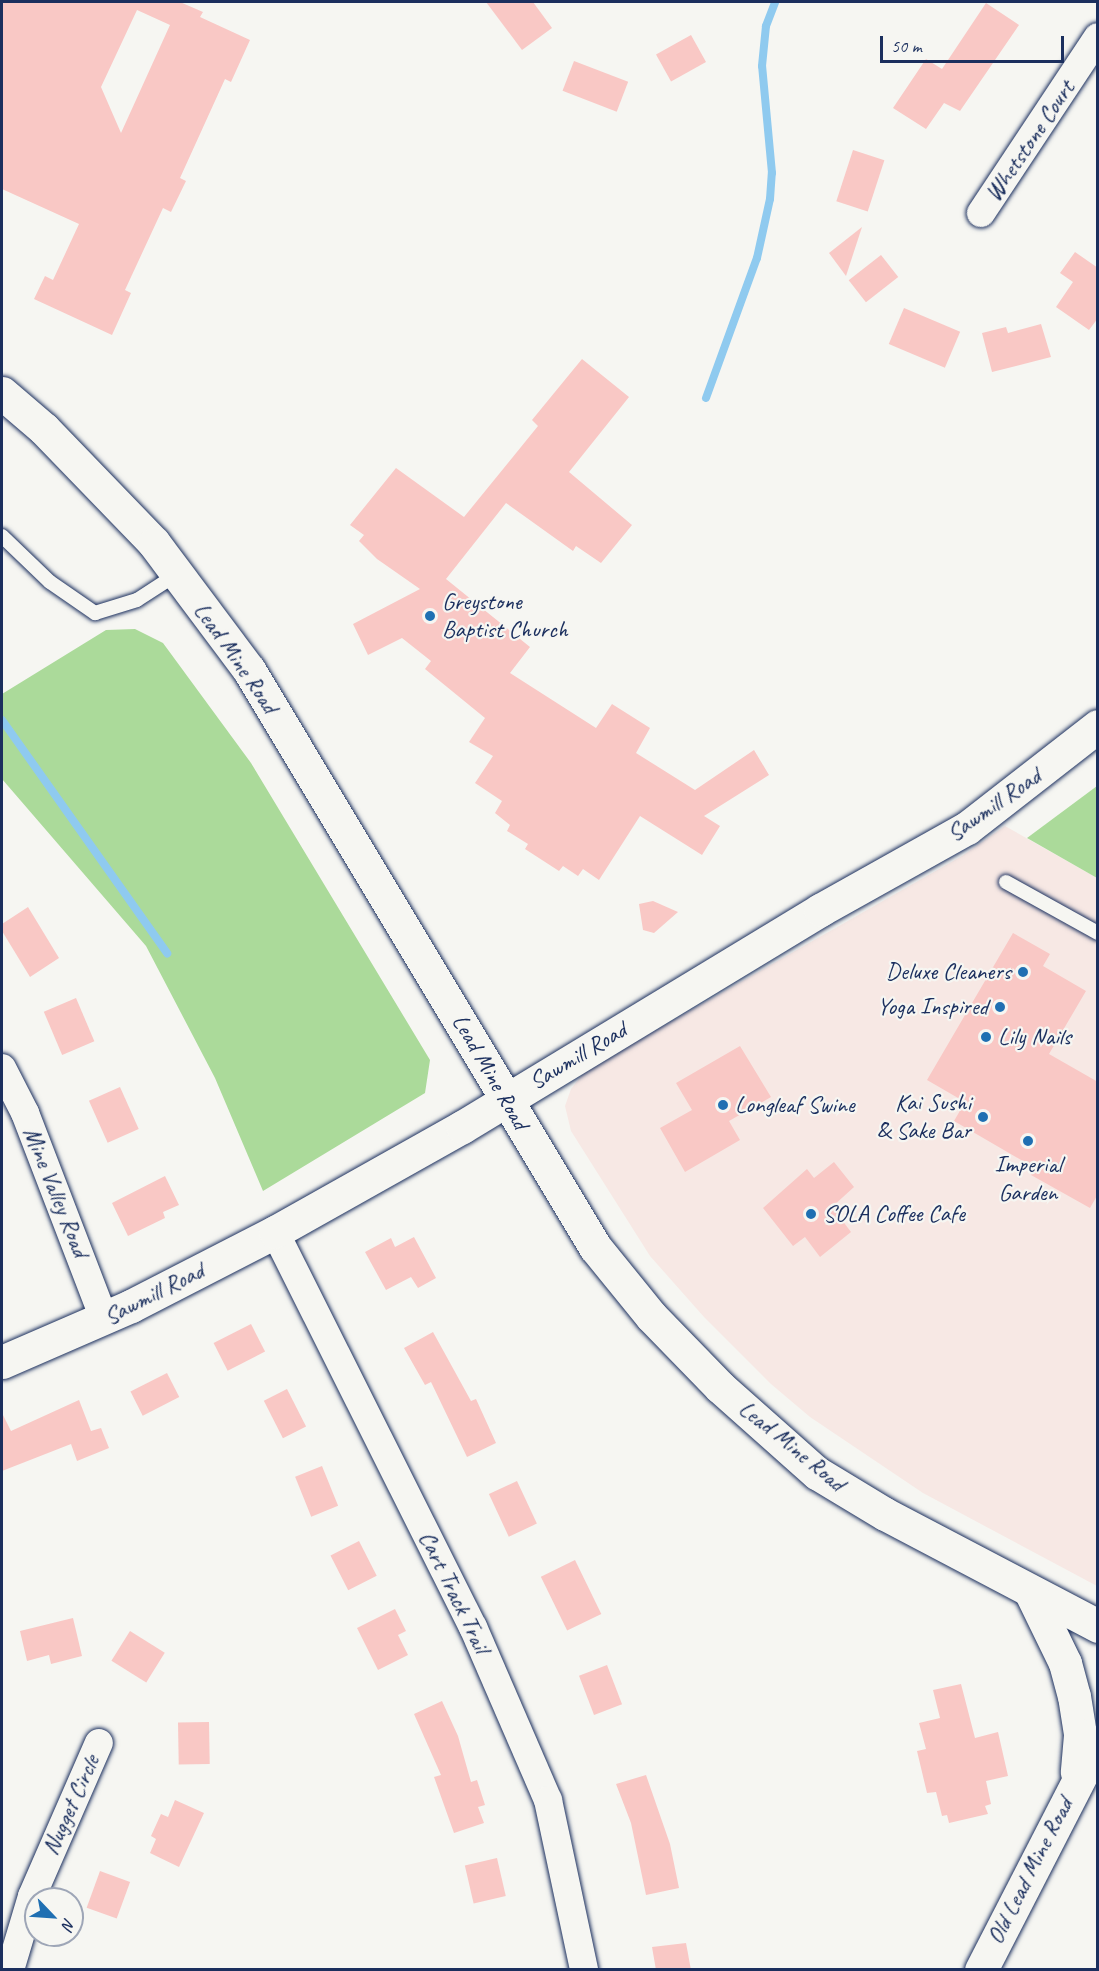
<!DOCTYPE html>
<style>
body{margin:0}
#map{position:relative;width:1099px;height:1971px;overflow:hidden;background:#f6f6f2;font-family:Caveat,sans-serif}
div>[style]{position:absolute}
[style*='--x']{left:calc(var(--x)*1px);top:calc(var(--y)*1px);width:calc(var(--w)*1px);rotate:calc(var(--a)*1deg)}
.built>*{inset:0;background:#f7e8e4}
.green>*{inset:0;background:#abda9a}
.stream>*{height:8px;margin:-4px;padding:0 4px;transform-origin:4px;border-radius:4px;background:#8fcaef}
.building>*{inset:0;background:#f9c8c5;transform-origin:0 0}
.roads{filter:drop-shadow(0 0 2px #1b2f5e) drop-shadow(0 0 2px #1b2f5e)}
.lane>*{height:14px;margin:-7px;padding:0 7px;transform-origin:7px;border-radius:7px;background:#f6f6f2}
.street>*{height:28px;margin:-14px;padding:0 14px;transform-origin:14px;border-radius:14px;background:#f6f6f2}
.secondary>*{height:33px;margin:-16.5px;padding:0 16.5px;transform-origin:16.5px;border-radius:16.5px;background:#f6f6f2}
.dots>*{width:16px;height:16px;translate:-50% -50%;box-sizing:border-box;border:3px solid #f6f6f2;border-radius:50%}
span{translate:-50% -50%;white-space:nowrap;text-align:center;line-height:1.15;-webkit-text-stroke:4.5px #f6f6f2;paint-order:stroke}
.street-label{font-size:24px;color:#1b2f5e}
.poi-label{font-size:24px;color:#1b2f5e}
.left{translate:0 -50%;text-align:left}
.right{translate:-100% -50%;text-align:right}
.frame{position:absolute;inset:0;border:3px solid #1b2f5e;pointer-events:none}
.north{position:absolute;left:24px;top:1887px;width:60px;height:60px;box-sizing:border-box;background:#f6f6f2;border:2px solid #9ea6b7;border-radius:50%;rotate:115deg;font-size:16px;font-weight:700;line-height:24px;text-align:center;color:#1b2f5e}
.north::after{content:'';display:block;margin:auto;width:21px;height:27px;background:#1f6fb2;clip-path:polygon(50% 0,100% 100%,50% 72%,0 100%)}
.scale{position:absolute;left:880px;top:36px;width:184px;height:27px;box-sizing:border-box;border:3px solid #1b2f5e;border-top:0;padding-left:8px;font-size:18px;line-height:21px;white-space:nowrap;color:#1b2f5e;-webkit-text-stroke:4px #f6f6f2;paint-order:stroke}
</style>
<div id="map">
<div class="built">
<i style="clip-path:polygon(1005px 826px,1097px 878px,1097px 1586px,923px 1493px,810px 1417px,771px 1384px,704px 1317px,650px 1256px,571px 1131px,565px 1106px,571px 1089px,586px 1070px,962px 856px)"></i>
</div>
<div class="green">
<i style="clip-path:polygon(135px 629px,163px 643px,251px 763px,430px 1060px,425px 1093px,263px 1191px,215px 1078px,146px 946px,2px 779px,2px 694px,106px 630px)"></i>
<i style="clip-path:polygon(1097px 786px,1097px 878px,1027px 838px)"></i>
</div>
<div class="stream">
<i style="--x:706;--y:398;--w:149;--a:-70"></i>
<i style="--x:757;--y:258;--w:60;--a:-77.6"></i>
<i style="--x:770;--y:199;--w:26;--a:-86"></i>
<i style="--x:772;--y:173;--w:107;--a:-95.3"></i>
<i style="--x:762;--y:66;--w:40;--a:-84.3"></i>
<i style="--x:766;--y:26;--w:26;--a:-69"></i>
<i style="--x:2;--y:720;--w:286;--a:54.7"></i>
</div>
<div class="building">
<i style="clip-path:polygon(evenodd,2px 2px,180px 2px,203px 12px,200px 17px,250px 40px,231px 82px,225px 79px,180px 178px,186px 181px,171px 212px,163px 208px,125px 290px,131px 293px,112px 335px,34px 299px,45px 276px,53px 280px,79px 224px,2px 189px,2px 2px,137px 10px,170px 25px,121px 133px,101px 87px,137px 10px)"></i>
<i style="clip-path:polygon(486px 2px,533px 2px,552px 28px,522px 50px)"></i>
<i style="clip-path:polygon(986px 3px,1019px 25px,960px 111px,944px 103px,926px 129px,893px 108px,926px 59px,942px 69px)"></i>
<i style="left:691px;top:35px;width:31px;height:40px;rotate:61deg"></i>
<i style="left:574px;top:61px;width:58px;height:32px;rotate:21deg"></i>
<i style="left:853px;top:150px;width:33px;height:54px;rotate:18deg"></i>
<i style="clip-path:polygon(862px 227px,846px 276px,829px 253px)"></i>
<i style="clip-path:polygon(1075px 252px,1098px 268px,1098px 318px,1089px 330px,1056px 307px,1073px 282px,1060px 273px)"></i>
<i style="left:881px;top:255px;width:28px;height:41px;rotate:52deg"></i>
<i style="left:904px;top:308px;width:61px;height:39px;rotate:23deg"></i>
<i style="clip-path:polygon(1041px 324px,1051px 357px,992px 372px,982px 333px,1006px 327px,1008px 333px)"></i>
<i style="clip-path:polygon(582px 359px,629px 397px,569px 472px,632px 525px,601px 563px,576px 546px,573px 551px,506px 503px,446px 579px,530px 647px,510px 673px,596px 728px,612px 704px,650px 728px,636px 753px,695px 790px,754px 750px,769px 775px,704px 816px,720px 826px,702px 855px,640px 816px,599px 880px,583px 869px,578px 876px,563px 866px,559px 871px,525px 849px,528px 844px,507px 831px,510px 825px,495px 813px,502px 801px,475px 783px,493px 756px,469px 742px,485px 718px,425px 669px,431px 661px,402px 638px,368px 655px,353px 624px,420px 589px,377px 559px,359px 541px,364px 535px,350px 525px,396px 468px,464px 517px,538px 426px,532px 420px)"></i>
<i style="clip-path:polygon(653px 901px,678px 912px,654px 933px,643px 930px,639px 904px)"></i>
<i style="clip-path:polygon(28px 907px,59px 958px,30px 977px,2px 931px,2px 924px)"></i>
<i style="clip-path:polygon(1013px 933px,1050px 954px,1043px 966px,1086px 991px,1049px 1054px,1098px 1082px,1098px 1194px,1090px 1208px,1031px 1175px,1035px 1168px,954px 1121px,965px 1102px,927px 1080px)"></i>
<i style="left:76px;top:998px;width:47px;height:35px;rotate:67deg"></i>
<i style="clip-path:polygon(740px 1046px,771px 1097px,729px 1121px,740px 1140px,685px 1172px,660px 1128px,692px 1110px,676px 1083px)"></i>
<i style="left:120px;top:1087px;width:46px;height:34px;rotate:66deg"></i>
<i style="clip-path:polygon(834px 1162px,854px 1187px,832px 1207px,851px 1232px,820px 1257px,805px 1237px,793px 1246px,763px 1208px,807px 1169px,814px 1178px)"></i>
<i style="clip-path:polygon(165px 1176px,179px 1205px,163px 1212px,165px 1218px,128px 1236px,112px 1203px)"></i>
<i style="clip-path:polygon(414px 1237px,436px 1278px,418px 1288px,411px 1277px,386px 1290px,365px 1252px,391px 1238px,395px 1247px)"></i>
<i style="left:251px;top:1324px;width:31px;height:42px;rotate:63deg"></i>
<i style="clip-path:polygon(433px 1332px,471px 1401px,476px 1399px,496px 1443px,467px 1457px,431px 1382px,425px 1385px,404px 1348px)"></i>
<i style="left:167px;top:1373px;width:27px;height:41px;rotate:63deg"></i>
<i style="left:287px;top:1389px;width:42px;height:26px;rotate:63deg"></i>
<i style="clip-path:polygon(79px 1400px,91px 1431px,101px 1428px,109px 1448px,77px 1461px,71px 1444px,2px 1471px,2px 1413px,11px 1431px)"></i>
<i style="left:322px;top:1466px;width:43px;height:29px;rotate:68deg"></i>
<i style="left:517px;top:1481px;width:47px;height:31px;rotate:65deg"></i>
<i style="left:359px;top:1541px;width:39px;height:32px;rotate:63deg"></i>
<i style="left:575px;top:1560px;width:60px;height:38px;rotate:64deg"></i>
<i style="clip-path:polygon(395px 1609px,406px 1631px,398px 1635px,408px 1655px,378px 1670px,357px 1628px)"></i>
<i style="clip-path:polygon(73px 1618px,82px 1656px,51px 1664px,49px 1655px,27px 1661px,20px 1631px)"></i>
<i style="left:130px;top:1631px;width:41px;height:35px;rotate:32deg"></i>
<i style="left:607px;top:1665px;width:42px;height:30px;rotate:69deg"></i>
<i style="clip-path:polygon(961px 1684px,975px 1738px,998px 1732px,1008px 1776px,986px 1781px,991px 1804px,985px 1806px,988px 1814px,949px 1823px,947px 1815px,942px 1816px,936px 1792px,927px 1793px,917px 1751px,926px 1749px,919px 1723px,940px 1718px,933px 1690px)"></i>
<i style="clip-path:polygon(442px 1701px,458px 1736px,471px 1782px,477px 1780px,485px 1805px,478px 1807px,484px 1823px,454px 1833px,434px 1777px,441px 1775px,414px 1714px)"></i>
<i style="left:209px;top:1722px;width:42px;height:31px;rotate:89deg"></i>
<i style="clip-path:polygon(646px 1775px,670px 1844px,679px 1888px,646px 1895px,631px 1823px,616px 1784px)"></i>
<i style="clip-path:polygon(175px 1800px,204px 1813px,179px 1867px,150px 1853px,156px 1839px,151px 1836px,161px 1814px,168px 1817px)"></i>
<i style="left:497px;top:1858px;width:39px;height:33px;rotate:77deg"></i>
<i style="left:100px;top:1871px;width:32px;height:39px;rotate:20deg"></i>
<i style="clip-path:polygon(686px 1943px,691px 1970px,656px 1970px,652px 1947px)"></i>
</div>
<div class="roads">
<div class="lane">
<i style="--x:2;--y:536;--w:66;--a:43.8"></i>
<i style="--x:50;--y:582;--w:55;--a:34.6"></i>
<i style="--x:95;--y:613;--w:44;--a:-17.2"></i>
<i style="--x:137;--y:600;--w:48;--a:-33"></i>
<i style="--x:1006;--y:882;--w:105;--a:29"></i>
</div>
<div class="street">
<i style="--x:981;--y:213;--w:211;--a:-56.4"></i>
<i style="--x:2;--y:1068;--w:51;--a:62.9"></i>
<i style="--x:25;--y:1113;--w:221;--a:69"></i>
<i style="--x:275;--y:1232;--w:442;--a:63.4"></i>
<i style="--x:473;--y:1627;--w:189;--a:66.6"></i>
<i style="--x:548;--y:1800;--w:174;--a:78"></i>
<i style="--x:10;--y:1970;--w:77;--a:-73.4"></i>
<i style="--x:32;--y:1896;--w:167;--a:-66.4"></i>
</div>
<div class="secondary">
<i style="--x:2;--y:393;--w:55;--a:40.6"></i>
<i style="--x:44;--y:429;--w:158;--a:46"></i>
<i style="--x:154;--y:543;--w:159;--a:53.2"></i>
<i style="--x:249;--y:670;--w:673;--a:59.05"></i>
<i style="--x:595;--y:1247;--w:89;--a:50.9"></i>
<i style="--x:651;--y:1316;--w:99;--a:45.8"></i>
<i style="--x:720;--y:1387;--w:130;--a:41.6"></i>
<i style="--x:817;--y:1473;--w:79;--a:31.1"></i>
<i style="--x:885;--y:1514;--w:241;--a:27.7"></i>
<i style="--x:2;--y:1362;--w:141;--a:-23.5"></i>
<i style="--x:131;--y:1306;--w:162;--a:-27.2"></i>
<i style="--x:275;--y:1232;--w:214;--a:-29.3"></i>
<i style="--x:462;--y:1127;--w:419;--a:-31.2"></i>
<i style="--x:820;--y:910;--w:168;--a:-29.2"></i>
<i style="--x:967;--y:828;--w:166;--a:-37.9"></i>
<i style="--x:1031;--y:1593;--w:78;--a:64.1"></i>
<i style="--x:1065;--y:1663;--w:34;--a:75"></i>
<i style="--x:1074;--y:1696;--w:39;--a:81"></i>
<i style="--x:1080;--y:1735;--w:37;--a:95"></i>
<i style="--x:981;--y:1970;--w:256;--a:-62.8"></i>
</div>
</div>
<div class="dots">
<i style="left:430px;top:616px;background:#1f6fb2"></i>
<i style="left:1023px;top:972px;background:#1f6fb2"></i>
<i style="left:1000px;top:1007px;background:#1f6fb2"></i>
<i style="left:986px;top:1037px;background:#1f6fb2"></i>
<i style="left:723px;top:1105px;background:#1f6fb2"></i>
<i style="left:983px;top:1117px;background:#1f6fb2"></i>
<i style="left:1028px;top:1141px;background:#1f6fb2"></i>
<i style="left:811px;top:1214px;background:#1f6fb2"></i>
</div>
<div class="street-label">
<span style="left:1030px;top:141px;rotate:-56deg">Whetstone Court</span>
<span style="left:236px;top:658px;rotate:55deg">Lead Mine Road</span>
<span style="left:994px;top:805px;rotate:-35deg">Sawmill Road</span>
<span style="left:578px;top:1056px;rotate:-31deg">Sawmill Road</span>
<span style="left:490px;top:1072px;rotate:60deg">Lead Mine Road</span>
<span style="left:56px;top:1192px;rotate:68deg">Mine Valley Road</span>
<span style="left:154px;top:1294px;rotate:-27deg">Sawmill Road</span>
<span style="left:792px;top:1446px;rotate:39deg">Lead Mine Road</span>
<span style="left:454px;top:1592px;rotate:64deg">Cart Track Trail</span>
<span style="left:71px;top:1805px;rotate:-66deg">Nugget Circle</span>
<span style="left:1030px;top:1871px;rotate:-63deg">Old Lead Mine Road</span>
</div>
<div class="poi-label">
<span class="left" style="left:442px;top:616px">Greystone<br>Baptist Church</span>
<span class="right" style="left:1011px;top:972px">Deluxe Cleaners</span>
<span class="right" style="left:988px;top:1007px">Yoga Inspired</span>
<span class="left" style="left:998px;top:1037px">Lily Nails</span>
<span class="right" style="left:971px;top:1117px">Kai Sushi<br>&amp; Sake Bar</span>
<span class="left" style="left:735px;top:1105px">Longleaf Swine</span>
<span style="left:1028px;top:1179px">Imperial<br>Garden</span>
<span class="left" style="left:823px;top:1214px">SOLA Coffee Cafe</span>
</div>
<div class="frame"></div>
<div class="north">N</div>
<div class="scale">50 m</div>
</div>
